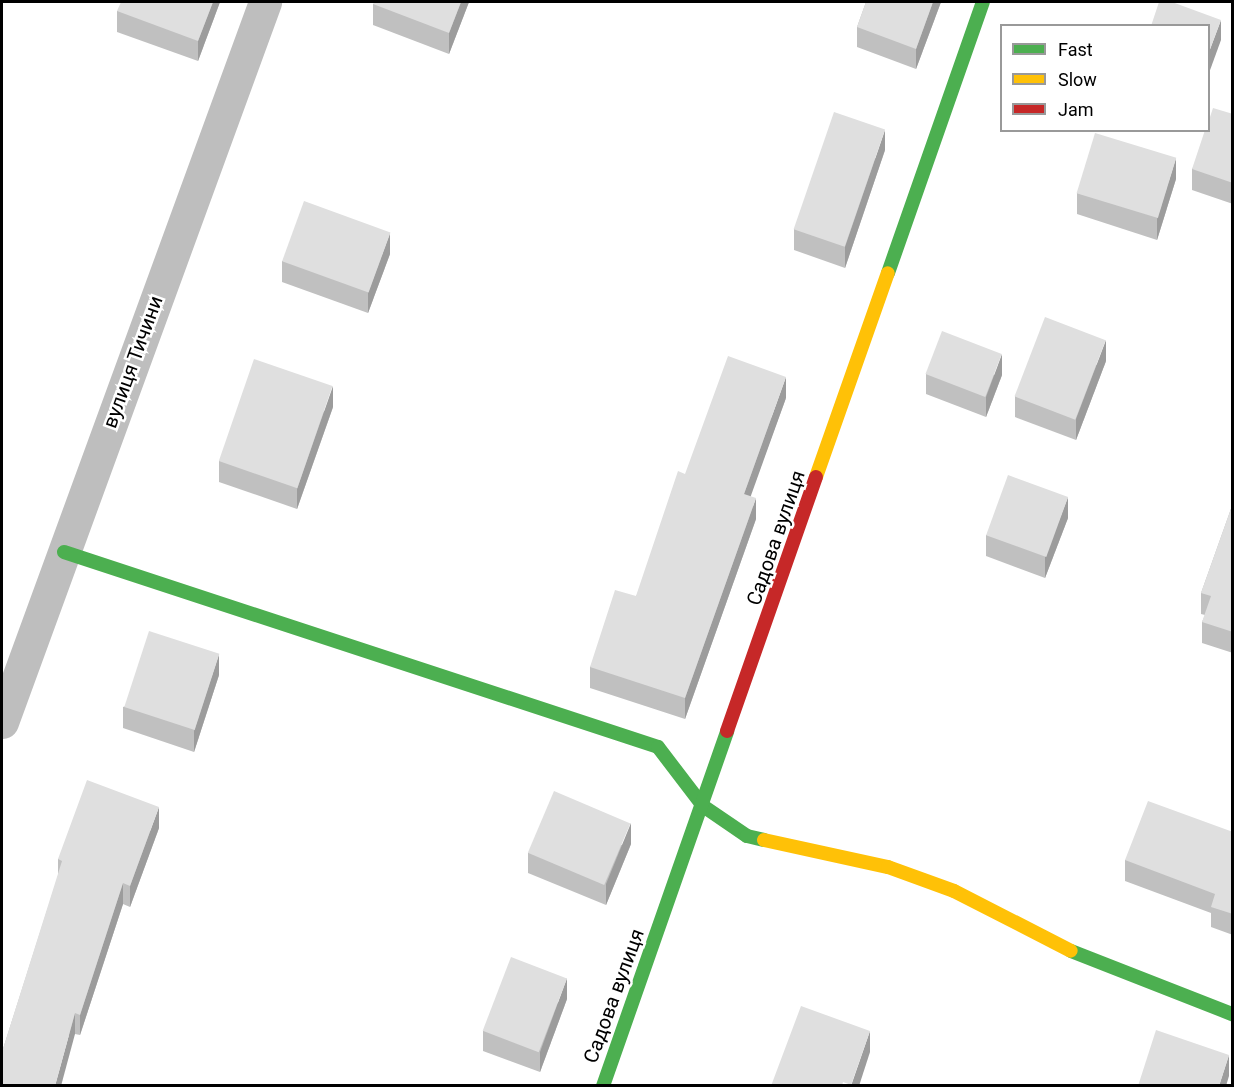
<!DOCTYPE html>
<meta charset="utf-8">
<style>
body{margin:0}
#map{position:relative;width:1234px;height:1087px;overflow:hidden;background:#fff;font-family:Roboto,sans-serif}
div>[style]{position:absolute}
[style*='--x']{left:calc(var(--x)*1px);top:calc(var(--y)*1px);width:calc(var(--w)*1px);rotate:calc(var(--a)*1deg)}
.street>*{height:33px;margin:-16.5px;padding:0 16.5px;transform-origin:16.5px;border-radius:16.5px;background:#bebebe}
.fast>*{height:14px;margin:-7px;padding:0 7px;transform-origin:7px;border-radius:7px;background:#4caf50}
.slow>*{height:14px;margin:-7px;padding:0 7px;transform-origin:7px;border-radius:7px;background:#ffc107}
.jam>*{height:14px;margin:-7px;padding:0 7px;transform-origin:7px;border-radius:7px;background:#c62828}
.wall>*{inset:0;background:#c0c0c0}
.shaded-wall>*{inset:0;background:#9c9c9c}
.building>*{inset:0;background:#dfdfdf;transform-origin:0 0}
span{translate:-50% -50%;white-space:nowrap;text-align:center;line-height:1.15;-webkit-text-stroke:5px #fff;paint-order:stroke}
.street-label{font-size:20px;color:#000}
.frame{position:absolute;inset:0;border:3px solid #000;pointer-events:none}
.legend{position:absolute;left:1000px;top:24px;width:210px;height:108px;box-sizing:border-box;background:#fff;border:2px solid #999;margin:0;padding:8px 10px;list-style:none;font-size:18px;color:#000}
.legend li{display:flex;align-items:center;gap:12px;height:30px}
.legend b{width:30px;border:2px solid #999}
</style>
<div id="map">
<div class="street">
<i style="--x:2;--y:722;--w:767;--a:-69.93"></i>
</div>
<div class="fast">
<i style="--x:888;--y:273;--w:287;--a:-70.7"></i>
<i style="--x:64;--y:552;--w:625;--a:18.17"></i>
<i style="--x:658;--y:747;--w:74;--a:52.7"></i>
<i style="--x:703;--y:806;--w:53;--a:34.3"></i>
<i style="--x:747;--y:836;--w:17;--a:13"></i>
<i style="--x:1071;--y:951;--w:173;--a:21.4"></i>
<i style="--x:603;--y:1086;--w:376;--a:-70.7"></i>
</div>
<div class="slow">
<i style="--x:816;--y:477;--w:216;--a:-70.6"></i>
<i style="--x:764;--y:840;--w:127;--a:12.3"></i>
<i style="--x:888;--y:867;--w:70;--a:20"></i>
<i style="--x:954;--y:891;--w:131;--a:27.1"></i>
</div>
<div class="jam">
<i style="--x:727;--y:731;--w:269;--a:-70.7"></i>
</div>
<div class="wall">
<i style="clip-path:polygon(220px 2px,198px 61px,117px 32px,117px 11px)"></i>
<i style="clip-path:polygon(469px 2px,449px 54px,373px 25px,373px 4px)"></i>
<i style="clip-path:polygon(866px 2px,941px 2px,916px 69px,857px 47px,857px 27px)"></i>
<i style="clip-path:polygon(1233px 114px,1233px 204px,1192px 190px,1192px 169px)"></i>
<i style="clip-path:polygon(885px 150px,845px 268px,794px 250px,794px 229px)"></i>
<i style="clip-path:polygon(1176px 179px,1157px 240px,1077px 214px,1077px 193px)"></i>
<i style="clip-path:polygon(390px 254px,368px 313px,282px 282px,282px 261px)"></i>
<i style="clip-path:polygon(1106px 361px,1076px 440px,1015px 417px,1015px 396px)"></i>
<i style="clip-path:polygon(926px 374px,1002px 375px,986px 417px,926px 394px)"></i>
<i style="clip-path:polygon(786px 398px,750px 496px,756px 519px,685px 719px,590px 688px,590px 667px,636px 596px)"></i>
<i style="clip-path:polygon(333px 407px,297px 509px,219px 482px,219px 461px)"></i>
<i style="clip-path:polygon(1233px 503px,1233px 653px,1202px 643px,1202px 622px,1205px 615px,1201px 614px,1201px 593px)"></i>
<i style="clip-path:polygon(1068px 518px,1045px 578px,986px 556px,986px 535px)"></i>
<i style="clip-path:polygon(219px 675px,194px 752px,123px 728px,123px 707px)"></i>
<i style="clip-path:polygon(159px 828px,130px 907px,123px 904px,80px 1035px,75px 1034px,2px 1052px,58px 876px,58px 859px)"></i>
<i style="clip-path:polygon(1233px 832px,1233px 935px,1211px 927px,1211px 913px,1125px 881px,1125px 860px)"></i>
<i style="clip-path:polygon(631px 844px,606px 905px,528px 873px,528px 853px)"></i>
<i style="clip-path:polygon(567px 999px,540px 1072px,483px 1051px,483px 1031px)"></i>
</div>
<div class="shaded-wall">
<i style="clip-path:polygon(213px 2px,220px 2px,198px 61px,198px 41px)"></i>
<i style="clip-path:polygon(461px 2px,469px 2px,449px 54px,449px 33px)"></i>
<i style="clip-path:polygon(933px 2px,941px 2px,916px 69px,916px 49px)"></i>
<i style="clip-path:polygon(1221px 20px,1221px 40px,1209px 73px,1209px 52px)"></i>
<i style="clip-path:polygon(885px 130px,885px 150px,845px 268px,845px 247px)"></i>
<i style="clip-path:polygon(1176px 158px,1176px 179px,1157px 240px,1157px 219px)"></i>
<i style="clip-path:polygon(390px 233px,390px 254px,368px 313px,368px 293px)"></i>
<i style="clip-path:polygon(1106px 340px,1106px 361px,1076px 440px,1076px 419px)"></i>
<i style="clip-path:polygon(1002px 354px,1002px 375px,986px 417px,986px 397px)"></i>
<i style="clip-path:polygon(786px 377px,786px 398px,744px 515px,744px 494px)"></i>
<i style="clip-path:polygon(333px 386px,333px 407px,297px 509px,297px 489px)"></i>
<i style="clip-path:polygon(1068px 497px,1068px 518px,1045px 578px,1045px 557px)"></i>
<i style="clip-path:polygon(756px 498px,756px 519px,685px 719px,685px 698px)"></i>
<i style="clip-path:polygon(219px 654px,219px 675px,194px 752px,194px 731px)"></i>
<i style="clip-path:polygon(159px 807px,159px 828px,130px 907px,130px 886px)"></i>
<i style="clip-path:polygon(631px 823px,631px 844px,606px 905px,606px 884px)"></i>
<i style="clip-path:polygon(123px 883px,123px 904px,80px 1035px,80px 1015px)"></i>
<i style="clip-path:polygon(567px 978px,567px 999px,540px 1072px,540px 1052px)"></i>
<i style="clip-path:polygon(75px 1013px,75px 1034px,61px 1086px,55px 1086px)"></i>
<i style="clip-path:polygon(870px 1031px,870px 1052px,859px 1086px,851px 1086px)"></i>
<i style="clip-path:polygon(1229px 1055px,1229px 1076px,1226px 1086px,1219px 1086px)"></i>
</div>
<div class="building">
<i style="clip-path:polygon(121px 2px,213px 2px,198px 41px,117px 11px)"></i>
<i style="clip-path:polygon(374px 2px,461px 2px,449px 33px,373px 4px)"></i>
<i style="clip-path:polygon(866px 2px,933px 2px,916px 49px,857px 27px)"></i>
<i style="clip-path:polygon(1159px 2px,1172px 2px,1221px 20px,1209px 52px,1209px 26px,1151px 26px)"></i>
<i style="clip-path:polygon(1213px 108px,1233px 114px,1233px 183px,1192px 169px,1205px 130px,1209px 130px,1209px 120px)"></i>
<i style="left:834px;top:112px;width:54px;height:124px;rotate:19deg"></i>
<i style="left:1095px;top:133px;width:85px;height:63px;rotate:17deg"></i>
<i style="left:304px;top:201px;width:92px;height:64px;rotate:20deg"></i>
<i style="left:1045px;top:317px;width:65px;height:85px;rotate:21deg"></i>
<i style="left:942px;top:331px;width:64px;height:46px;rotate:21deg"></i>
<i style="clip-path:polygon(728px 356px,786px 377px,744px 494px,756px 498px,685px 698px,590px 667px,615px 590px,636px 596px,678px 471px,685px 474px)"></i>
<i style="left:254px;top:359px;width:83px;height:108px;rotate:19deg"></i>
<i style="left:1008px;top:475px;width:64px;height:64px;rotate:20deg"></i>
<i style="clip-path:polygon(1233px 503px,1233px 632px,1202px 622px,1211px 596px,1201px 593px)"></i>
<i style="left:149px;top:631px;width:74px;height:80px;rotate:18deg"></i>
<i style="clip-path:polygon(87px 780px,159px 807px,130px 886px,123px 883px,80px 1015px,75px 1013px,55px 1086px,2px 1086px,2px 1052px,62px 861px,58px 859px)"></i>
<i style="left:554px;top:791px;width:83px;height:67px;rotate:23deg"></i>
<i style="clip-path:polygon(1148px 801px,1233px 832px,1233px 914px,1211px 907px,1215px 894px,1125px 860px)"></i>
<i style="left:511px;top:957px;width:60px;height:79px;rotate:21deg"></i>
<i style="clip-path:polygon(801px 1006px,870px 1031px,851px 1085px,843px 1082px,842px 1086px,771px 1086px)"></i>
<i style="clip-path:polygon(1156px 1030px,1229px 1055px,1219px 1086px,1138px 1086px)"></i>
</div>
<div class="street-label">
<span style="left:133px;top:362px;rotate:-70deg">вулиця Тичини</span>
<span style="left:776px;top:538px;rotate:-71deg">Садова вулиця</span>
<span style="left:614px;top:996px;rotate:-70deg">Садова вулиця</span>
</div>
<div class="frame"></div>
<ul class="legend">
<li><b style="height:8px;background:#4caf50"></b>Fast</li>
<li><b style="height:8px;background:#ffc107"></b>Slow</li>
<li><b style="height:8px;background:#c62828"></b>Jam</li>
</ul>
</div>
